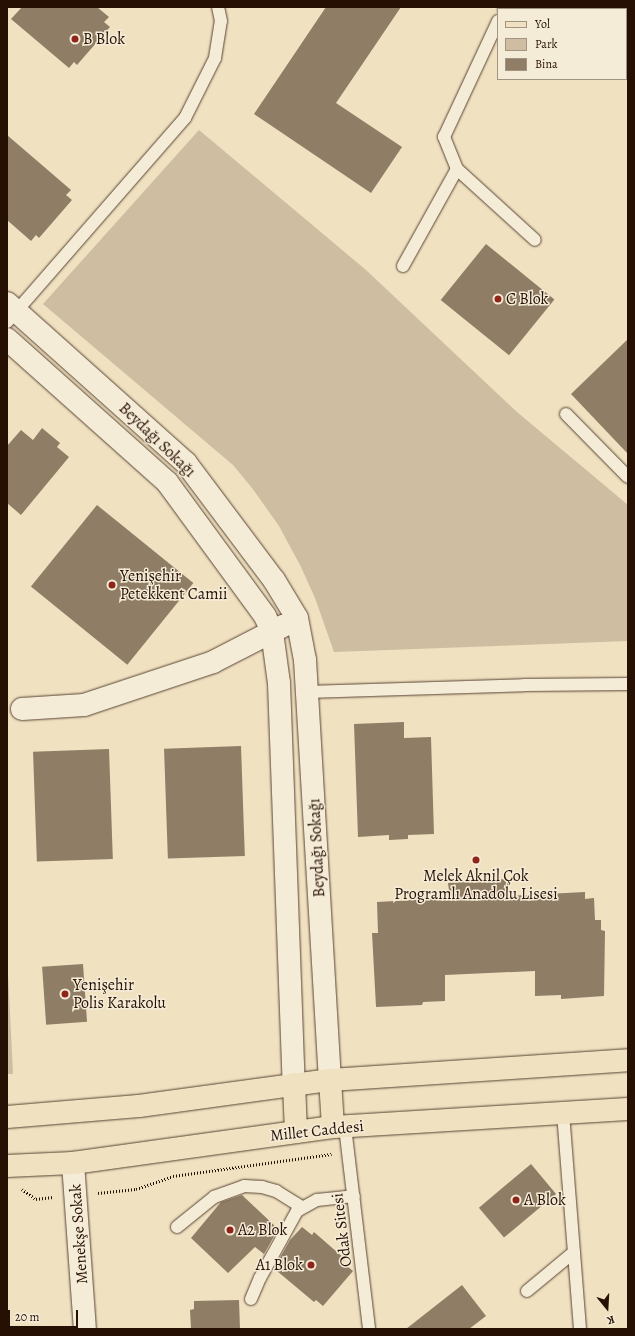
<!DOCTYPE html>
<meta charset="utf-8">
<style>
body{margin:0}
#map{position:relative;width:635px;height:1336px;overflow:hidden;background:#f0e1c1;font-family:Alegreya,serif}
div>[style]{position:absolute}
[style*='--x']{left:calc(var(--x)*1px);top:calc(var(--y)*1px);width:calc(var(--w)*1px);rotate:calc(var(--a)*1deg)}
.green>*{inset:0;background:#cebda1}
.building>*{inset:0;background:#8f7d66;transform-origin:0 0}
.path>*{height:2.5px;margin-top:-1.25px;transform-origin:0;background:repeating-linear-gradient(90deg,#261004 0 1px,transparent 0 3px)}
.roads{filter:drop-shadow(0 0 1px #584433) drop-shadow(0 0 1px #584433)}
.lane>*{height:12px;margin:-6px;padding:0 6px;transform-origin:6px;border-radius:6px;background:#f5ecd7}
.street>*{height:22px;margin:-11px;padding:0 11px;transform-origin:11px;border-radius:11px;background:#f5ecd7}
.primary>*{height:22px;margin:-11px;padding:0 11px;transform-origin:11px;border-radius:11px;background:#f0e1c1}
.dots>*{width:11px;height:11px;translate:-50% -50%;box-sizing:border-box;border:2px solid #f5ecd7;border-radius:50%}
span{translate:-50% -50%;white-space:nowrap;text-align:center;line-height:1.15;-webkit-text-stroke:3px #f5ecd7;paint-order:stroke}
.poi-label{font-size:16px;color:#261004}
.left{translate:0 -50%;text-align:left}
.right{translate:-100% -50%;text-align:right}
.street-label{font-size:16px;color:#261004}
.frame{position:absolute;inset:0;border:8px solid #261004;pointer-events:none}
.legend{position:absolute;left:497px;top:8px;width:130px;height:72px;box-sizing:border-box;background:#f5ecd7;border:1px solid #a29483;margin:0;padding:5px 7px;list-style:none;font-size:12px;color:#261004}
.legend li{display:flex;align-items:center;gap:8px;height:20px}
.legend b{width:20px;border:1px solid #a29483}
.north{position:absolute;left:587px;top:1288px;width:40px;height:40px;-webkit-text-stroke:3px #f5ecd7;paint-order:stroke;rotate:162deg;font-size:11px;font-weight:700;line-height:16px;text-align:center;color:#261004}
.north::after{content:'';display:block;margin:auto;width:14px;height:18px;background:#261004;clip-path:polygon(50% 0,100% 100%,50% 72%,0 100%)}
.scale{position:absolute;left:8px;top:1310px;width:70px;height:18px;box-sizing:border-box;border:2px solid #261004;border-top:0;padding-left:5px;font-size:12px;line-height:14px;white-space:nowrap;color:#261004;-webkit-text-stroke:3px #f5ecd7;paint-order:stroke}
</style>
<div id="map">
<div class="green">
<i style="clip-path:polygon(199px 130px,366px 270px,517px 412px,628px 505px,628px 641px,334px 652px,315px 598px,301px 567px,279px 526px,252px 488px,233px 465px,43px 304px)"></i>
<i style="clip-path:polygon(7px 953px,13px 1074px,7px 1074px)"></i>
</div>
<div class="building">
<i style="clip-path:polygon(22px 7px,97px 7px,109px 17px,104px 22px,110px 27px,77px 65px,74px 62px,69px 68px,11px 19px)"></i>
<i style="clip-path:polygon(326px 7px,401px 7px,336px 103px,402px 147px,371px 193px,254px 114px)"></i>
<i style="clip-path:polygon(7px 135px,71px 190px,66px 195px,72px 200px,39px 238px,36px 235px,31px 241px,7px 220px)"></i>
<i style="left:486px;top:244px;width:88px;height:72px;rotate:39deg"></i>
<i style="clip-path:polygon(628px 339px,628px 454px,571px 394px)"></i>
<i style="clip-path:polygon(42px 428px,60px 443px,57px 447px,69px 457px,21px 515px,7px 503px,7px 446px,21px 430px,33px 440px)"></i>
<i style="left:97px;top:505px;width:124px;height:105px;rotate:39deg"></i>
<i style="clip-path:polygon(404px 722px,404px 738px,431px 737px,434px 834px,408px 835px,408px 839px,389px 840px,389px 835px,358px 837px,354px 724px)"></i>
<i style="left:241px;top:746px;width:110px;height:77px;rotate:88deg"></i>
<i style="left:109px;top:749px;width:110px;height:76px;rotate:88deg"></i>
<i style="clip-path:polygon(506px 879px,507px 896px,585px 892px,585px 899px,594px 898px,595px 920px,601px 920px,601px 930px,605px 931px,604px 996px,561px 999px,561px 995px,535px 996px,535px 971px,445px 975px,445px 1001px,423px 1002px,422px 1005px,376px 1007px,372px 933px,378px 933px,377px 902px,450px 898px,448px 883px)"></i>
<i style="left:83px;top:964px;width:58px;height:41px;rotate:86deg"></i>
<i style="left:531px;top:1164px;width:39px;height:68px;rotate:50deg"></i>
<i style="clip-path:polygon(242px 1195px,278px 1229px,264px 1254px,255px 1247px,228px 1273px,191px 1238px,221px 1202px)"></i>
<i style="clip-path:polygon(302px 1227px,312px 1235px,314px 1232px,345px 1259px,342px 1262px,353px 1271px,323px 1306px,316px 1300px,314px 1302px,277px 1271px,279px 1268px,276px 1265px,290px 1240px)"></i>
<i style="clip-path:polygon(462px 1285px,486px 1316px,469px 1329px,406px 1329px)"></i>
<i style="clip-path:polygon(239px 1300px,240px 1329px,191px 1329px,190px 1310px,194px 1309px,194px 1301px)"></i>
</div>
<div class="path">
<i style="--x:7;--y:967;--w:1;--a:0"></i>
<i style="--x:22;--y:1189;--w:17;--a:36"></i>
<i style="--x:36;--y:1199;--w:17;--a:-7"></i>
<i style="--x:98;--y:1193;--w:38;--a:-6"></i>
<i style="--x:136;--y:1189;--w:39;--a:-19"></i>
<i style="--x:173;--y:1176;--w:160;--a:-7.9"></i>
</div>
<div class="roads">
<div class="lane">
<i style="--x:530;--y:7;--w:2;--a:63"></i>
<i style="--x:504;--y:9;--w:2;--a:-63"></i>
<i style="--x:457;--y:169;--w:105;--a:42.3"></i>
<i style="--x:403;--y:266;--w:111;--a:-60.9"></i>
<i style="--x:457;--y:169;--w:35;--a:-112"></i>
<i style="--x:444;--y:137;--w:128;--a:-65"></i>
<i style="--x:7;--y:322;--w:271;--a:-48.9"></i>
<i style="--x:185;--y:118;--w:67;--a:-63.4"></i>
<i style="--x:215;--y:58;--w:37;--a:-81"></i>
<i style="--x:221;--y:21;--w:14;--a:-102"></i>
<i style="--x:566;--y:414;--w:88;--a:45.5"></i>
<i style="--x:307;--y:692;--w:217;--a:-1.8"></i>
<i style="--x:524;--y:685;--w:104;--a:-0.6"></i>
<i style="--x:563;--y:1113;--w:217;--a:85.5"></i>
<i style="--x:345;--y:1127;--w:203;--a:83.2"></i>
<i style="--x:177;--y:1227;--w:48;--a:-39"></i>
<i style="--x:214;--y:1197;--w:32;--a:-20"></i>
<i style="--x:244;--y:1186;--w:18;--a:3"></i>
<i style="--x:262;--y:1187;--w:15;--a:16"></i>
<i style="--x:276;--y:1191;--w:31;--a:32"></i>
<i style="--x:527;--y:1291;--w:61;--a:-39.7"></i>
<i style="--x:251;--y:1299;--w:23;--a:-67"></i>
<i style="--x:260;--y:1278;--w:77;--a:-61.1"></i>
<i style="--x:297;--y:1211;--w:23;--a:-29"></i>
<i style="--x:317;--y:1200;--w:37;--a:-6"></i>
</div>
<div class="street">
<i style="--x:7;--y:303;--w:240;--a:41.8"></i>
<i style="--x:186;--y:463;--w:146;--a:53.1"></i>
<i style="--x:274;--y:580;--w:44;--a:58.8"></i>
<i style="--x:297;--y:618;--w:43;--a:79.2"></i>
<i style="--x:305;--y:660;--w:421;--a:86.6"></i>
<i style="--x:7;--y:339;--w:215;--a:41.8"></i>
<i style="--x:167;--y:482;--w:166;--a:53.8"></i>
<i style="--x:265;--y:616;--w:17;--a:66"></i>
<i style="--x:272;--y:632;--w:51;--a:82.2"></i>
<i style="--x:279;--y:683;--w:401;--a:87.9"></i>
<i style="--x:22;--y:709;--w:62;--a:-3.7"></i>
<i style="--x:84;--y:705;--w:136;--a:-18.4"></i>
<i style="--x:213;--y:662;--w:79;--a:-27.2"></i>
<i style="--x:73;--y:1163;--w:166;--a:85.9"></i>
</div>
<div class="primary">
<i style="--x:330;--y:1080;--w:47;--a:86.3"></i>
<i style="--x:294;--y:1084;--w:48;--a:87.6"></i>
<i style="--x:7;--y:1117;--w:132;--a:-4.8"></i>
<i style="--x:139;--y:1106;--w:193;--a:-7.8"></i>
<i style="--x:330;--y:1080;--w:299;--a:-3.8"></i>
<i style="--x:7;--y:1166;--w:66;--a:-2.6"></i>
<i style="--x:73;--y:1163;--w:262;--a:-7.9"></i>
<i style="--x:333;--y:1127;--w:296;--a:-3.5"></i>
</div>
</div>
<div class="dots">
<i style="left:75px;top:39px;background:#8f2418"></i>
<i style="left:498px;top:299px;background:#8f2418"></i>
<i style="left:112px;top:585px;background:#8f2418"></i>
<i style="left:476px;top:860px;background:#8f2418"></i>
<i style="left:65px;top:994px;background:#8f2418"></i>
<i style="left:516px;top:1200px;background:#8f2418"></i>
<i style="left:230px;top:1230px;background:#8f2418"></i>
<i style="left:311px;top:1265px;background:#8f2418"></i>
</div>
<div class="poi-label">
<span class="left" style="left:83px;top:39px">B Blok</span>
<span class="left" style="left:506px;top:299px">C Blok</span>
<span class="left" style="left:120px;top:585px">Yenişehir<br>Petekkent Camii</span>
<span style="left:476px;top:885px">Melek Aknil Çok<br>Programlı Anadolu Lisesi</span>
<span class="left" style="left:73px;top:994px">Yenişehir<br>Polis Karakolu</span>
<span class="left" style="left:524px;top:1200px">A Blok</span>
<span class="left" style="left:238px;top:1230px">A2 Blok</span>
<span class="right" style="left:303px;top:1265px">A1 Blok</span>
</div>
<div class="street-label">
<span style="left:157px;top:440px;rotate:44deg">Beydağı Sokağı</span>
<span style="left:317px;top:848px;rotate:-93deg">Beydağı Sokağı</span>
<span style="left:317px;top:1131px;rotate:-6deg">Millet Caddesi</span>
<span style="left:342px;top:1230px;rotate:-97deg">Odak Sitesi</span>
<span style="left:79px;top:1234px;rotate:-94deg">Menekşe Sokak</span>
</div>
<div class="frame"></div>
<ul class="legend">
<li><b style="height:5px;background:#f0e1c1"></b>Yol</li>
<li><b style="height:11px;background:#cebda1"></b>Park</li>
<li><b style="height:11px;background:#8f7d66"></b>Bina</li>
</ul>
<div class="north">K</div>
<div class="scale">20 m</div>
</div>
